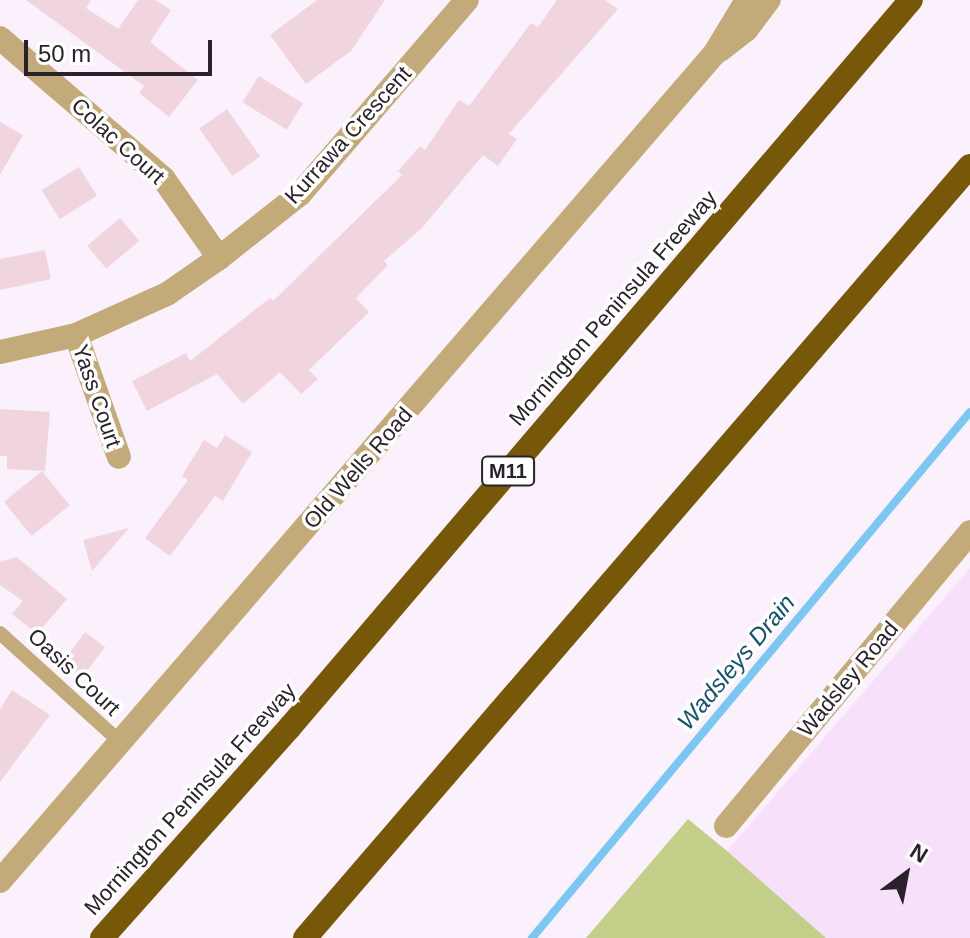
<!DOCTYPE html>
<style>
body{margin:0}
#map{position:relative;width:970px;height:938px;overflow:hidden;background:#fbf1fd;font-family:Arial,sans-serif}
div>[style]{position:absolute}
[style*='--x']{left:calc(var(--x)*1px);top:calc(var(--y)*1px);width:calc(var(--w)*1px);rotate:calc(var(--a)*1deg)}
.built>*{inset:0;background:#f6e0fa}
.green>*{inset:0;background:#c3cf89}
.stream>*{height:8px;margin:-4px;padding:0 4px;transform-origin:4px;border-radius:4px;background:#79c7f2}
.building>*{inset:0;background:#f0d5de;transform-origin:0 0}
.service>*{height:14px;margin:-7px;padding:0 7px;transform-origin:7px;border-radius:7px;background:#c3ab79}
.minor>*{height:24px;margin:-12px;padding:0 12px;transform-origin:12px;border-radius:12px;background:#c3ab79}
.tertiary>*{height:24px;margin:-12px;padding:0 12px;transform-origin:12px;border-radius:12px;background:#c3ab79}
.motorway>*{height:24px;margin:-12px;padding:0 12px;transform-origin:12px;border-radius:12px;background:#765808}
span{translate:-50% -50%;white-space:nowrap;text-align:center;line-height:1.15;-webkit-text-stroke:7px #fff;paint-order:stroke}
.shield-label span{padding:2px 6px;background:#fff;border:2px solid;border-radius:6px;-webkit-text-stroke-width:0}
.shield-label{font-size:20px;color:#29222a;font-weight:700}
.street-label{font-size:22px;color:#29222a}
.water-label{font-size:24px;color:#14516f;font-style:italic}
.north{position:absolute;left:866px;top:834px;width:80px;height:80px;-webkit-text-stroke:6px #fff;paint-order:stroke;rotate:32deg;font-size:22px;font-weight:700;line-height:32px;text-align:center;color:#29222a}
.north::after{content:'';display:block;margin:auto;width:28px;height:36px;background:#29222a;clip-path:polygon(50% 0,100% 100%,50% 72%,0 100%)}
.scale{position:absolute;left:24px;top:40px;width:188px;height:36px;box-sizing:border-box;border:4px solid #29222a;border-top:0;padding-left:10px;font-size:24px;line-height:28px;white-space:nowrap;color:#29222a;-webkit-text-stroke:6px #fff;paint-order:stroke}
</style>
<div id="map">
<div class="built">
<i style="clip-path:polygon(970px 568px,970px 938px,826px 938px,727px 851px)"></i>
</div>
<div class="green">
<i style="clip-path:polygon(688px 819px,727px 851px,826px 938px,586px 938px)"></i>
</div>
<div class="stream">
<i style="--x:532;--y:938;--w:684;--a:-50.22"></i>
</div>
<div class="building">
<i style="clip-path:polygon(26px 0,91px 0,86px 8px,118px 29px,138px 0,155px 0,171px 10px,150px 42px,198px 80px,169px 117px,139px 93px,144px 86px)"></i>
<i style="clip-path:polygon(317px 0,385px 0,351px 51px,306px 84px,270px 35px)"></i>
<i style="clip-path:polygon(557px 0,605px 0,618px 9px,509px 134px,517px 139px,498px 166px,483px 155px,422px 228px,384px 261px,388px 265px,356px 298px,369px 312px,309px 370px,318px 379px,301px 394px,280px 372px,243px 404px,217px 374px,147px 411px,132px 381px,186px 353px,190px 361px,270px 298px,273px 301px,402px 175px,398px 171px,420px 146px,425px 150px,459px 100px,469px 106px,531px 23px,538px 27px)"></i>
<i style="left:259px;top:76px;width:52px;height:31px;rotate:32deg"></i>
<i style="left:227px;top:109px;width:58px;height:34px;rotate:55deg"></i>
<i style="clip-path:polygon(0 122px,23px 135px,0 175px)"></i>
<i style="left:79px;top:167px;width:34px;height:44px;rotate:58deg"></i>
<i style="left:120px;top:218px;width:30px;height:43px;rotate:50deg"></i>
<i style="clip-path:polygon(45px 250px,51px 279px,0 290px,0 259px)"></i>
<i style="clip-path:polygon(0 409px,50px 412px,45px 471px,7px 469px,7px 456px,0 456px)"></i>
<i style="clip-path:polygon(225px 435px,252px 452px,223px 501px,215px 496px,170px 556px,145px 538px,188px 480px,182px 476px,204px 440px,217px 448px)"></i>
<i style="left:42px;top:471px;width:44px;height:49px;rotate:51deg"></i>
<i style="clip-path:polygon(129px 528px,92px 571px,83px 540px)"></i>
<i style="clip-path:polygon(17px 557px,67px 599px,37px 634px,12px 614px,23px 601px,0 585px,0 562px)"></i>
<i style="left:85px;top:632px;width:25px;height:40px;rotate:37deg"></i>
<i style="clip-path:polygon(12px 690px,50px 715px,0 782px,0 709px)"></i>
</div>
<div class="service">
<i style="--x:0;--y:633;--w:162;--a:42.2"></i>
</div>
<div class="minor">
<i style="--x:0;--y:38;--w:215;--a:40.7"></i>
<i style="--x:163;--y:178;--w:98;--a:55"></i>
<i style="--x:76;--y:335;--w:129;--a:70.6"></i>
<i style="--x:0;--y:352;--w:78;--a:-12.6"></i>
<i style="--x:76;--y:335;--w:100;--a:-24.3"></i>
<i style="--x:167;--y:294;--w:63;--a:-34.7"></i>
<i style="--x:219;--y:258;--w:103;--a:-38.3"></i>
<i style="--x:300;--y:194;--w:256;--a:-49.3"></i>
<i style="--x:726;--y:826;--w:382;--a:-50.3"></i>
</div>
<div class="tertiary">
<i style="--x:720;--y:50;--w:33;--a:-38"></i>
<i style="--x:746;--y:30;--w:38;--a:-53"></i>
<i style="--x:0;--y:881;--w:1094;--a:-49.19"></i>
<i style="--x:715;--y:53;--w:62;--a:-58.9"></i>
</div>
<div class="motorway">
<i style="--x:102;--y:938;--w:283;--a:-48.3"></i>
<i style="--x:290;--y:727;--w:956;--a:-49.5"></i>
<i style="--x:305;--y:938;--w:1019;--a:-49.26"></i>
</div>
<div class="shield-label">
<span style="left:508px;top:471px">M11</span>
</div>
<div class="street-label">
<span style="left:348px;top:135px;rotate:-48deg">Kurrawa Crescent</span>
<span style="left:118px;top:141px;rotate:42deg">Colac Court</span>
<span style="left:613px;top:308px;rotate:-49deg">Mornington Peninsula Freeway</span>
<span style="left:97px;top:396px;rotate:71deg">Yass Court</span>
<span style="left:358px;top:468px;rotate:-49deg">Old Wells Road</span>
<span style="left:74px;top:672px;rotate:43deg">Oasis Court</span>
<span style="left:848px;top:679px;rotate:-50deg">Wadsley Road</span>
<span style="left:190px;top:799px;rotate:-48deg">Mornington Peninsula Freeway</span>
</div>
<div class="water-label">
<span style="left:736px;top:662px;rotate:-50deg">Wadsleys Drain</span>
</div>
<div class="north">N</div>
<div class="scale">50 m</div>
</div>
